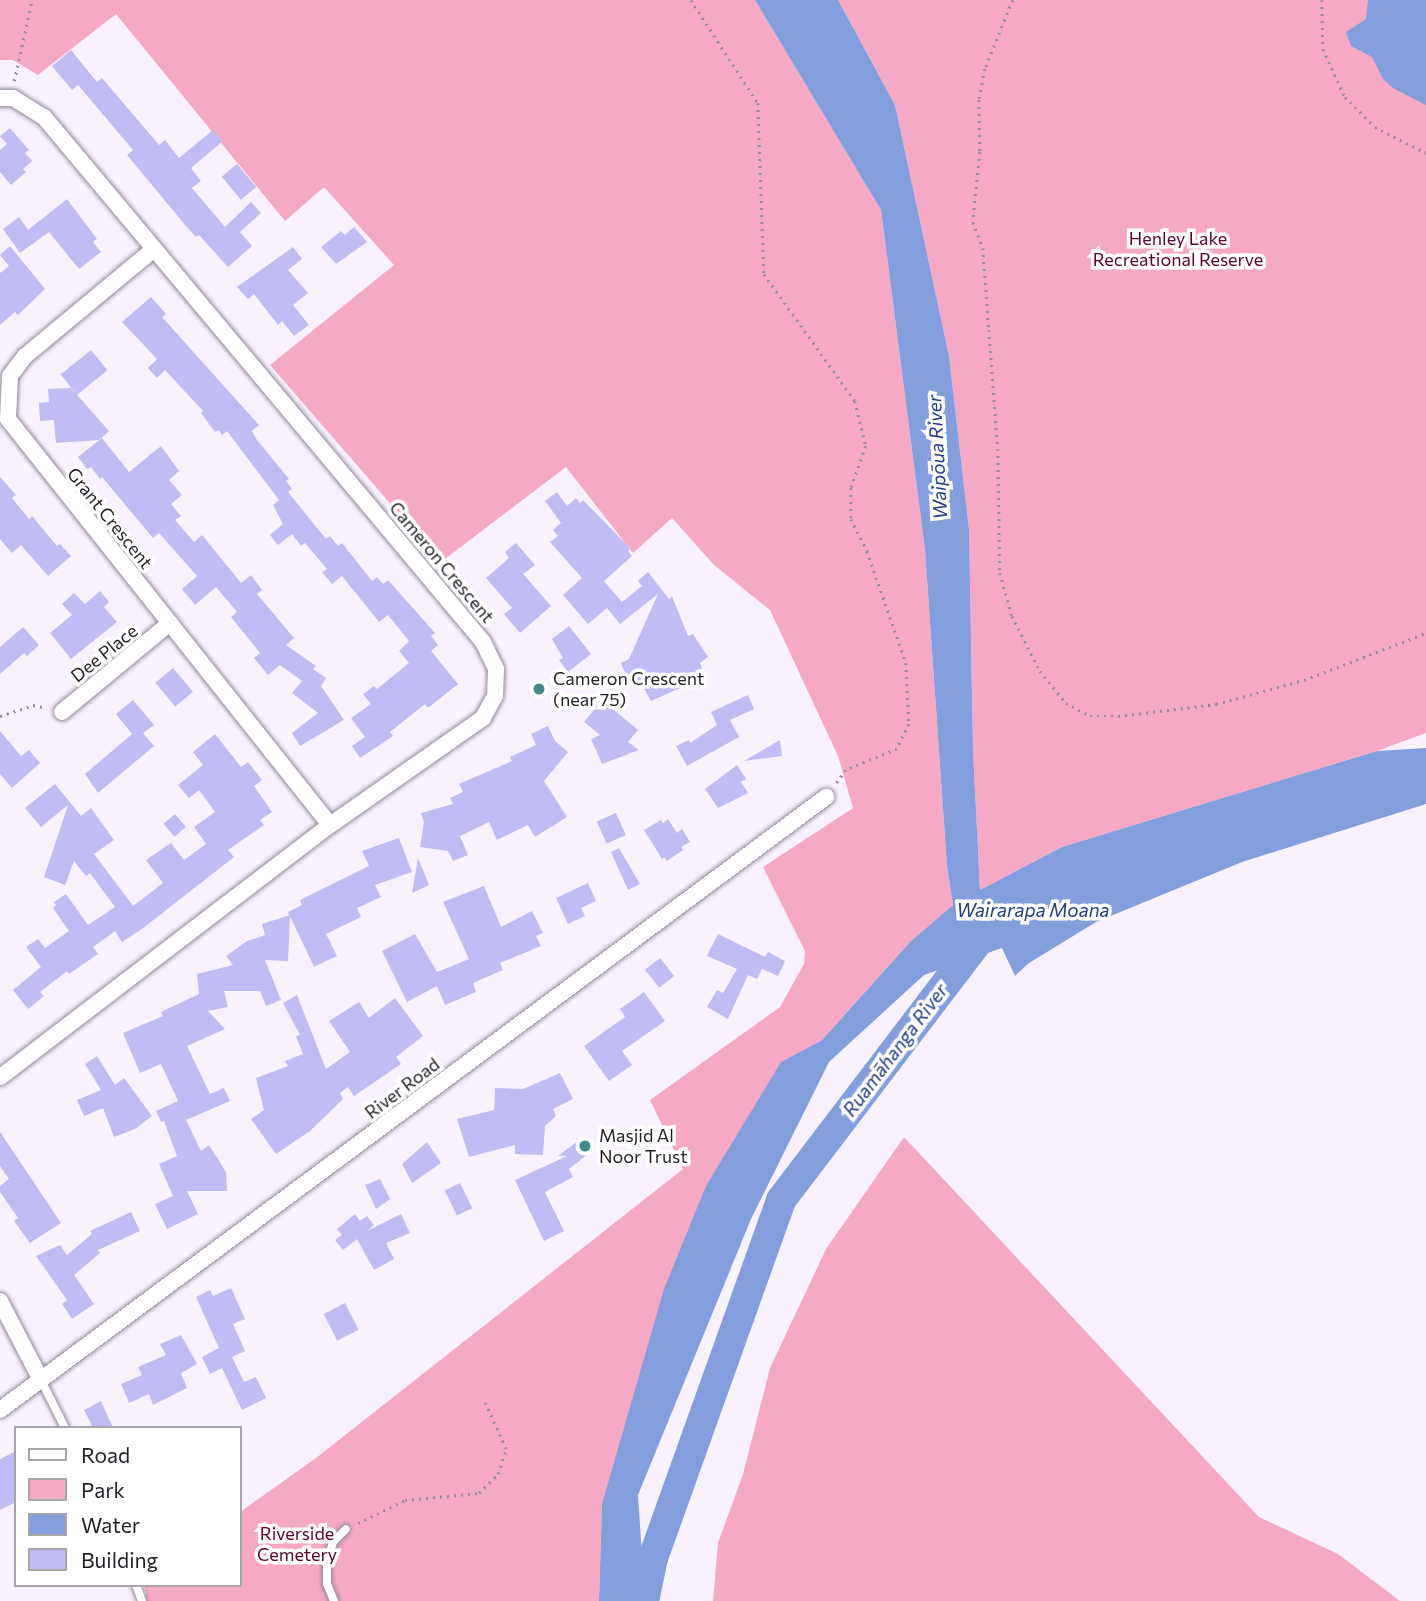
<!DOCTYPE html>
<meta charset="utf-8">
<style>
body{margin:0}
#map{position:relative;width:1426px;height:1601px;overflow:hidden;background:#f9f2fe;font-family:Commissioner,sans-serif}
div>[style]{position:absolute}
[style*='--x']{left:calc(var(--x)*1px);top:calc(var(--y)*1px);width:calc(var(--w)*1px);rotate:calc(var(--a)*1deg)}
.green>*{inset:0;background:#f6a9c4}
.water>*{inset:0;background:#829edc}
.river>*{height:30px;margin:-15px;padding:0 15px;transform-origin:15px;border-radius:15px;background:#829edc}
.building>*{inset:0;background:#c1bcf4;transform-origin:0 0}
.path>*{height:2.5px;margin-top:-1.25px;transform-origin:0;background:repeating-linear-gradient(90deg,#958f99 0 2px,transparent 0 7px)}
.roads{filter:drop-shadow(0 0 2px #918699) drop-shadow(0 0 2px #918699)}
.service>*{height:8px;margin:-4px;padding:0 4px;transform-origin:4px;border-radius:4px;background:#fff}
.minor>*{height:16px;margin:-8px;padding:0 8px;transform-origin:8px;border-radius:8px;background:#fff}
.dots>*{width:19px;height:19px;translate:-50% -50%;box-sizing:border-box;border:4px solid #fff;border-radius:50%}
span{translate:-50% -50%;white-space:nowrap;text-align:center;line-height:1.15;-webkit-text-stroke:7px #fff;paint-order:stroke}
.park-label{font-size:18px;color:#5b0030}
.street-label{font-size:18px;color:#221e26}
.poi-label{font-size:18px;color:#221e26}
.left{translate:0 -50%;text-align:left}
.water-label{font-size:19px;color:#213c85;font-style:italic}
.legend{position:absolute;left:14px;top:1426px;width:228px;height:161px;box-sizing:border-box;background:#fff;border:2px solid #a7a5a8;margin:0;padding:9px 12px;list-style:none;font-size:21px;color:#221e26}
.legend li{display:flex;align-items:center;gap:14px;height:35px}
.legend b{width:35px;border:2px solid #a7a5a8}
</style>
<div id="map">
<div class="green">
<i style="clip-path:polygon(0 0,755px 0,881px 210px,925px 550px,947px 866px,953px 905px,911px 941px,822px 1040px,781px 1062px,602px 1504px,599px 1601px,137px 1601px,146px 1595px,144px 1585px,240px 1585px,240px 1512px,316px 1458px,683px 1169px,650px 1100px,780px 1007px,804px 964px,805px 951px,763px 867px,853px 808px,838px 756px,770px 610px,714px 565px,672px 518px,633px 553px,566px 467px,441px 562px,270px 365px,394px 265px,324px 187px,285px 221px,116px 14px,38px 75px,13px 60px,0 60px)"></i>
<i style="clip-path:polygon(838px 0,1426px 0,1426px 733px,1377px 751px,1062px 847px,980px 890px,973px 750px,969px 529px,949px 356px,895px 105px)"></i>
<i style="clip-path:polygon(904px 1137px,1259px 1517px,1338px 1554px,1400px 1601px,713px 1601px,718px 1543px,743px 1474px,770px 1368px,826px 1249px)"></i>
</div>
<div class="water">
<i style="clip-path:polygon(755px 0,838px 0,895px 105px,949px 356px,969px 529px,973px 750px,980px 890px,1062px 847px,1377px 751px,1426px 748px,1426px 804px,1242px 862px,1096px 922px,1029px 963px,1015px 976px,1002px 948px,924px 975px,829px 1062px,751px 1219px,638px 1495px,645px 1601px,599px 1601px,602px 1504px,664px 1289px,706px 1186px,781px 1062px,822px 1040px,911px 941px,953px 905px,947px 866px,925px 550px,881px 210px)"></i>
<i style="clip-path:polygon(1368px 0,1426px 0,1426px 105px,1393px 88px,1383px 79px,1372px 57px,1351px 46px,1346px 32px,1366px 19px)"></i>
</div>
<div class="river">
<i style="--x:644;--y:1601;--w:44;--a:-78.2"></i>
<i style="--x:653;--y:1558;--w:380;--a:-70.3"></i>
<i style="--x:781;--y:1200;--w:328;--a:-52.7"></i>
<i style="--x:980;--y:939;--w:10;--a:-17"></i>
</div>
<div class="building">
<i style="clip-path:polygon(71px 50px,97px 82px,102px 78px,159px 145px,165px 140px,179px 158px,213px 130px,223px 141px,191px 168px,201px 181px,192px 188px,225px 227px,251px 202px,261px 213px,240px 232px,252px 246px,228px 267px,199px 235px,196px 237px,186px 226px,127px 155px,133px 150px,78px 85px,72px 90px,52px 66px)"></i>
<i style="clip-path:polygon(10px 128px,29px 150px,25px 153px,32px 161px,23px 169px,26px 172px,11px 185px,0 172px,0 150px,7px 144px,0 136px)"></i>
<i style="left:237px;top:164px;width:30px;height:20px;rotate:50deg"></i>
<i style="clip-path:polygon(67px 199px,97px 239px,93px 242px,101px 252px,79px 269px,49px 232px,20px 253px,3px 229px,19px 217px,28px 230px)"></i>
<i style="clip-path:polygon(354px 227px,367px 242px,336px 264px,321px 247px,341px 231px,345px 235px)"></i>
<i style="clip-path:polygon(10px 246px,45px 289px,18px 315px,15px 312px,0 325px,0 273px,9px 266px,0 255px)"></i>
<i style="clip-path:polygon(293px 247px,302px 259px,288px 270px,308px 293px,293px 305px,309px 325px,294px 336px,282px 321px,278px 325px,254px 294px,248px 299px,237px 287px)"></i>
<i style="clip-path:polygon(151px 297px,166px 314px,162px 317px,259px 425px,252px 431px,257px 440px,289px 479px,286px 481px,292px 489px,288px 492px,326px 539px,330px 536px,338px 546px,342px 543px,372px 581px,377px 577px,383px 584px,388px 580px,435px 633px,431px 636px,438px 645px,431px 651px,458px 684px,428px 708px,425px 704px,390px 732px,393px 736px,360px 758px,352px 746px,365px 737px,351px 718px,371px 704px,363px 694px,374px 686px,377px 689px,409px 663px,399px 651px,409px 641px,388px 615px,379px 622px,342px 576px,332px 584px,322px 572px,327px 569px,305px 543px,301px 546px,292px 534px,278px 545px,270px 535px,283px 524px,273px 505px,279px 500px,227px 431px,222px 435px,219px 430px,215px 432px,201px 413px,203px 411px,165px 370px,157px 378px,148px 368px,157px 359px,122px 322px)"></i>
<i style="left:91px;top:350px;width:26px;height:39px;rotate:51deg"></i>
<i style="clip-path:polygon(71px 388px,109px 431px,99px 440px,56px 443px,54px 420px,40px 421px,39px 403px,49px 402px,48px 389px)"></i>
<i style="clip-path:polygon(102px 438px,129px 472px,161px 446px,179px 471px,169px 480px,182px 495px,171px 504px,181px 516px,175px 520px,194px 542px,202px 535px,241px 583px,251px 575px,262px 590px,257px 594px,294px 638px,286px 645px,316px 666px,313px 669px,326px 678px,321px 686px,344px 720px,300px 746px,292px 733px,318px 713px,292px 693px,302px 681px,280px 665px,268px 675px,254px 658px,260px 653px,231px 617px,237px 612px,216px 587px,195px 605px,182px 589px,197px 576px,159px 533px,153px 538px,102px 477px,100px 479px,91px 467px,87px 469px,78px 457px)"></i>
<i style="clip-path:polygon(0 477px,16px 495px,12px 498px,29px 519px,32px 516px,57px 546px,60px 544px,71px 556px,48px 576px,21px 545px,12px 553px,0 539px)"></i>
<i style="clip-path:polygon(557px 492px,567px 506px,576px 498px,580px 503px,583px 500px,630px 548px,628px 551px,632px 556px,604px 581px,622px 602px,642px 586px,638px 581px,648px 572px,669px 599px,672px 596px,688px 636px,693px 634px,708px 657px,700px 663px,705px 677px,651px 701px,639px 680px,630px 684px,621px 663px,629px 659px,658px 594px,620px 624px,607px 608px,588px 624px,563px 595px,582px 578px,550px 542px,558px 536px,553px 530px,561px 523px,545px 501px)"></i>
<i style="clip-path:polygon(516px 543px,535px 565px,523px 574px,551px 606px,520px 633px,504px 614px,512px 608px,486px 578px,509px 558px,505px 552px)"></i>
<i style="clip-path:polygon(100px 591px,109px 602px,104px 607px,117px 622px,71px 659px,50px 633px,72px 615px,62px 604px,74px 593px,85px 604px)"></i>
<i style="clip-path:polygon(569px 626px,591px 654px,568px 672px,559px 660px,563px 658px,552px 639px)"></i>
<i style="clip-path:polygon(23px 627px,39px 645px,27px 656px,24px 653px,0 674px,0 647px)"></i>
<i style="left:173px;top:668px;width:31px;height:23px;rotate:50deg"></i>
<i style="clip-path:polygon(748px 695px,754px 709px,730px 720px,739px 737px,687px 766px,676px 746px,689px 740px,690px 743px,717px 725px,711px 712px)"></i>
<i style="clip-path:polygon(133px 700px,154px 725px,143px 733px,154px 746px,98px 793px,85px 774px,132px 734px,116px 714px)"></i>
<i style="clip-path:polygon(602px 700px,638px 730px,628px 742px,639px 750px,602px 764px,591px 739px,600px 735px,584px 722px)"></i>
<i style="clip-path:polygon(548px 726px,555px 741px,568px 752px,544px 781px,567px 817px,535px 837px,528px 825px,497px 840px,489px 822px,460px 836px,468px 855px,453px 861px,448px 851px,420px 847px,424px 822px,421px 813px,453px 804px,450px 798px,463px 792px,459px 784px,512px 761px,510px 757px,536px 745px,531px 734px)"></i>
<i style="clip-path:polygon(0 731px,21px 756px,29px 750px,40px 763px,12px 788px,0 774px)"></i>
<i style="clip-path:polygon(215px 734px,241px 767px,248px 762px,262px 780px,254px 786px,272px 812px,260px 820px,264px 825px,228px 850px,234px 857px,142px 929px,122px 942px,115px 931px,93px 947px,98px 954px,69px 974px,67px 971px,40px 992px,44px 996px,28px 1009px,13px 990px,41px 967px,26px 947px,38px 939px,45px 948px,69px 931px,53px 908px,56px 905px,54px 902px,66px 894px,88px 925px,115px 907px,90px 873px,86px 876px,74px 861px,65px 885px,44px 877px,68px 805px,41px 827px,25px 808px,55px 784px,81px 816px,91px 808px,114px 840px,94px 854px,133px 906px,163px 883px,146px 860px,171px 843px,184px 860px,206px 844px,194px 827px,215px 812px,199px 790px,189px 798px,178px 785px,203px 765px,193px 752px)"></i>
<i style="clip-path:polygon(780px 740px,782px 756px,744px 761px)"></i>
<i style="clip-path:polygon(737px 765px,746px 779px,741px 782px,748px 793px,718px 808px,705px 789px)"></i>
<i style="left:616px;top:813px;width:24px;height:21px;rotate:66deg"></i>
<i style="left:175px;top:814px;width:17px;height:15px;rotate:50deg"></i>
<i style="clip-path:polygon(668px 819px,677px 833px,682px 829px,690px 842px,681px 847px,683px 850px,667px 861px,664px 857px,662px 859px,644px 830px,661px 820px,663px 823px)"></i>
<i style="clip-path:polygon(399px 838px,412px 872px,375px 885px,381px 897px,357px 908px,361px 917px,326px 934px,337px 956px,314px 967px,288px 912px,302px 905px,300px 900px,369px 866px,362px 851px)"></i>
<i style="clip-path:polygon(619px 848px,640px 884px,628px 890px,611px 852px)"></i>
<i style="clip-path:polygon(418px 858px,429px 885px,412px 893px)"></i>
<i style="clip-path:polygon(588px 883px,596px 901px,581px 908px,585px 916px,568px 924px,556px 898px)"></i>
<i style="clip-path:polygon(484px 886px,501px 927px,532px 911px,543px 933px,536px 936px,541px 946px,500px 963px,503px 970px,473px 983px,476px 992px,445px 1005px,437px 986px,407px 1002px,382px 951px,415px 934px,437px 972px,469px 959px,443px 902px)"></i>
<i style="clip-path:polygon(290px 915px,288px 961px,265px 960px,281px 1000px,266px 1006px,260px 991px,224px 991px,228px 1007px,208px 1011px,225px 1029px,187px 1046px,210px 1094px,224px 1088px,230px 1101px,186px 1120px,201px 1151px,209px 1145px,226px 1172px,227px 1191px,187px 1191px,198px 1214px,167px 1229px,155px 1204px,173px 1196px,159px 1164px,177px 1156px,164px 1121px,161px 1122px,156px 1111px,178px 1101px,161px 1064px,140px 1073px,123px 1033px,163px 1016px,161px 1012px,199px 994px,197px 974px,233px 965px,226px 956px,247px 941px,265px 935px,262px 924px)"></i>
<i style="clip-path:polygon(718px 934px,765px 957px,768px 952px,785px 961px,778px 976px,762px 969px,757px 979px,748px 975px,728px 1019px,707px 1007px,717px 990px,723px 993px,737px 969px,707px 956px)"></i>
<i style="left:660px;top:958px;width:23px;height:19px;rotate:52deg"></i>
<i style="clip-path:polygon(644px 992px,665px 1021px,622px 1051px,632px 1065px,609px 1081px,584px 1046px,625px 1017px,620px 1009px)"></i>
<i style="clip-path:polygon(297px 995px,326px 1069px,350px 1052px,329px 1021px,359px 1002px,369px 1018px,395px 998px,423px 1036px,396px 1057px,401px 1064px,354px 1096px,348px 1087px,340px 1093px,343px 1099px,310px 1131px,276px 1154px,251px 1119px,264px 1110px,256px 1078px,288px 1066px,285px 1061px,303px 1054px,296px 1036px,300px 1035px,283px 1003px)"></i>
<i style="clip-path:polygon(97px 1056px,115px 1085px,124px 1078px,152px 1116px,135px 1129px,114px 1137px,103px 1108px,84px 1116px,77px 1100px,101px 1090px,85px 1064px)"></i>
<i style="clip-path:polygon(560px 1073px,573px 1099px,553px 1109px,556px 1116px,545px 1126px,543px 1155px,515px 1154px,515px 1145px,469px 1157px,457px 1119px,494px 1110px,495px 1088px,523px 1089px)"></i>
<i style="clip-path:polygon(0 1132px,61px 1223px,30px 1243px,14px 1221px,18px 1218px,0 1192px,0 1186px,9px 1179px,0 1166px)"></i>
<i style="clip-path:polygon(582px 1138px,592px 1151px,569px 1169px,573px 1177px,545px 1192px,564px 1231px,544px 1241px,515px 1180px,567px 1156px,558px 1156px)"></i>
<i style="clip-path:polygon(427px 1142px,441px 1163px,412px 1183px,402px 1164px)"></i>
<i style="clip-path:polygon(380px 1179px,390px 1199px,376px 1209px,365px 1185px)"></i>
<i style="left:460px;top:1183px;width:28px;height:17px;rotate:64deg"></i>
<i style="clip-path:polygon(131px 1212px,140px 1231px,98px 1250px,100px 1253px,74px 1275px,94px 1304px,72px 1319px,62px 1304px,67px 1300px,36px 1256px,60px 1245px,67px 1255px,92px 1234px,90px 1231px)"></i>
<i style="clip-path:polygon(355px 1214px,360px 1221px,367px 1216px,374px 1225px,367px 1231px,401px 1214px,410px 1233px,386px 1243px,394px 1259px,374px 1270px,357px 1239px,343px 1250px,335px 1240px,342px 1235px,337px 1229px)"></i>
<i style="clip-path:polygon(231px 1288px,245px 1319px,233px 1324px,245px 1351px,232px 1357px,244px 1382px,256px 1377px,266px 1398px,242px 1410px,222px 1368px,210px 1374px,202px 1357px,219px 1348px,196px 1297px,210px 1290px,213px 1296px)"></i>
<i style="left:345px;top:1303px;width:30px;height:24px;rotate:63deg"></i>
<i style="clip-path:polygon(181px 1335px,197px 1364px,181px 1373px,187px 1388px,153px 1405px,149px 1394px,129px 1403px,121px 1384px,142px 1375px,138px 1367px,166px 1355px,160px 1344px)"></i>
<i style="clip-path:polygon(101px 1401px,113px 1428px,93px 1428px,84px 1410px)"></i>
<i style="clip-path:polygon(16px 1451px,16px 1502px,0 1510px,0 1459px)"></i>
</div>
<div class="path">
<i style="--x:691;--y:0;--w:123;--a:57"></i>
<i style="--x:758;--y:103;--w:171;--a:88"></i>
<i style="--x:764;--y:274;--w:156;--a:54.4"></i>
<i style="--x:855;--y:401;--w:46;--a:76.3"></i>
<i style="--x:866;--y:446;--w:45;--a:109.7"></i>
<i style="--x:851;--y:488;--w:31;--a:90"></i>
<i style="--x:851;--y:519;--w:36;--a:63"></i>
<i style="--x:867;--y:551;--w:119;--a:70.8"></i>
<i style="--x:906;--y:663;--w:61;--a:87.2"></i>
<i style="--x:909;--y:724;--w:28;--a:116"></i>
<i style="--x:897;--y:749;--w:55;--a:157.6"></i>
<i style="--x:846;--y:770;--w:19;--a:126"></i>
<i style="--x:1013;--y:0;--w:74;--a:112.1"></i>
<i style="--x:985;--y:69;--w:32;--a:101"></i>
<i style="--x:979;--y:100;--w:52;--a:88.9"></i>
<i style="--x:980;--y:152;--w:70;--a:95.7"></i>
<i style="--x:973;--y:222;--w:28;--a:69"></i>
<i style="--x:983;--y:248;--w:82;--a:85.8"></i>
<i style="--x:989;--y:330;--w:119;--a:85.7"></i>
<i style="--x:998;--y:449;--w:124;--a:89.1"></i>
<i style="--x:1000;--y:573;--w:45;--a:74.4"></i>
<i style="--x:1012;--y:616;--w:62;--a:63"></i>
<i style="--x:1040;--y:671;--w:41;--a:50.9"></i>
<i style="--x:1066;--y:703;--w:27;--a:28"></i>
<i style="--x:1090;--y:716;--w:28;--a:0"></i>
<i style="--x:1118;--y:716;--w:99;--a:-7"></i>
<i style="--x:1216;--y:704;--w:91;--a:-15.3"></i>
<i style="--x:1304;--y:680;--w:131;--a:-21.1"></i>
<i style="--x:1322;--y:0;--w:49;--a:88.8"></i>
<i style="--x:1323;--y:49;--w:53;--a:65.4"></i>
<i style="--x:1345;--y:97;--w:42;--a:45"></i>
<i style="--x:1375;--y:127;--w:57;--a:27"></i>
<i style="--x:14;--y:81;--w:83;--a:-77.5"></i>
<i style="--x:0;--y:716;--w:35;--a:-18"></i>
<i style="--x:33;--y:705;--w:14;--a:12"></i>
<i style="--x:358;--y:1523;--w:52;--a:-26.1"></i>
<i style="--x:405;--y:1500;--w:74;--a:-5.4"></i>
<i style="--x:479;--y:1493;--w:27;--a:-45"></i>
<i style="--x:498;--y:1474;--w:26;--a:-72"></i>
<i style="--x:506;--y:1449;--w:51;--a:-114.5"></i>
</div>
<div class="roads">
<div class="service">
<i style="--x:41;--y:1380;--w:54;--a:63.4"></i>
<i style="--x:136;--y:1585;--w:17;--a:69"></i>
<i style="--x:334;--y:1601;--w:18;--a:-112"></i>
<i style="--x:327;--y:1584;--w:21;--a:-90"></i>
<i style="--x:327;--y:1563;--w:22;--a:-74"></i>
<i style="--x:333;--y:1542;--w:18;--a:-45"></i>
</div>
<div class="minor">
<i style="--x:0;--y:98;--w:13;--a:0"></i>
<i style="--x:13;--y:98;--w:36;--a:32"></i>
<i style="--x:44;--y:117;--w:684;--a:50.1"></i>
<i style="--x:483;--y:642;--w:30;--a:64"></i>
<i style="--x:496;--y:669;--w:27;--a:92"></i>
<i style="--x:495;--y:696;--w:25;--a:119"></i>
<i style="--x:483;--y:718;--w:187;--a:145"></i>
<i style="--x:330;--y:825;--w:415;--a:142.6"></i>
<i style="--x:154;--y:249;--w:168;--a:140.3"></i>
<i style="--x:25;--y:356;--w:25;--a:127"></i>
<i style="--x:10;--y:376;--w:43;--a:92.7"></i>
<i style="--x:8;--y:419;--w:518;--a:51.58"></i>
<i style="--x:62;--y:712;--w:140;--a:-39.5"></i>
<i style="--x:0;--y:1301;--w:89;--a:62.6"></i>
<i style="--x:0;--y:1410;--w:1029;--a:-36.58"></i>
</div>
</div>
<div class="dots">
<i style="left:539px;top:689px;background:#41898a"></i>
<i style="left:585px;top:1146px;background:#41898a"></i>
</div>
<div class="park-label">
<span style="left:1178px;top:249px">Henley Lake<br>Recreational Reserve</span>
<span style="left:297px;top:1544px">Riverside<br>Cemetery</span>
</div>
<div class="street-label">
<span style="left:110px;top:518px;rotate:51deg">Grant Crescent</span>
<span style="left:442px;top:562px;rotate:50deg">Cameron Crescent</span>
<span style="left:104px;top:653px;rotate:-39deg">Dee Place</span>
<span style="left:402px;top:1088px;rotate:-37deg">River Road</span>
</div>
<div class="poi-label">
<span class="left" style="left:553px;top:689px">Cameron Crescent<br>(near 75)</span>
<span class="left" style="left:599px;top:1146px">Masjid Al<br>Noor Trust</span>
</div>
<div class="water-label">
<span style="left:937px;top:457px;rotate:-93deg">Waipōua River</span>
<span style="left:1033px;top:910px">Wairarapa Moana</span>
<span style="left:895px;top:1050px;rotate:-53deg">Ruamāhanga River</span>
</div>
<ul class="legend">
<li><b style="height:9px;background:#fff"></b>Road</li>
<li><b style="height:19px;background:#f6a9c4"></b>Park</li>
<li><b style="height:19px;background:#829edc"></b>Water</li>
<li><b style="height:19px;background:#c1bcf4"></b>Building</li>
</ul>
</div>
